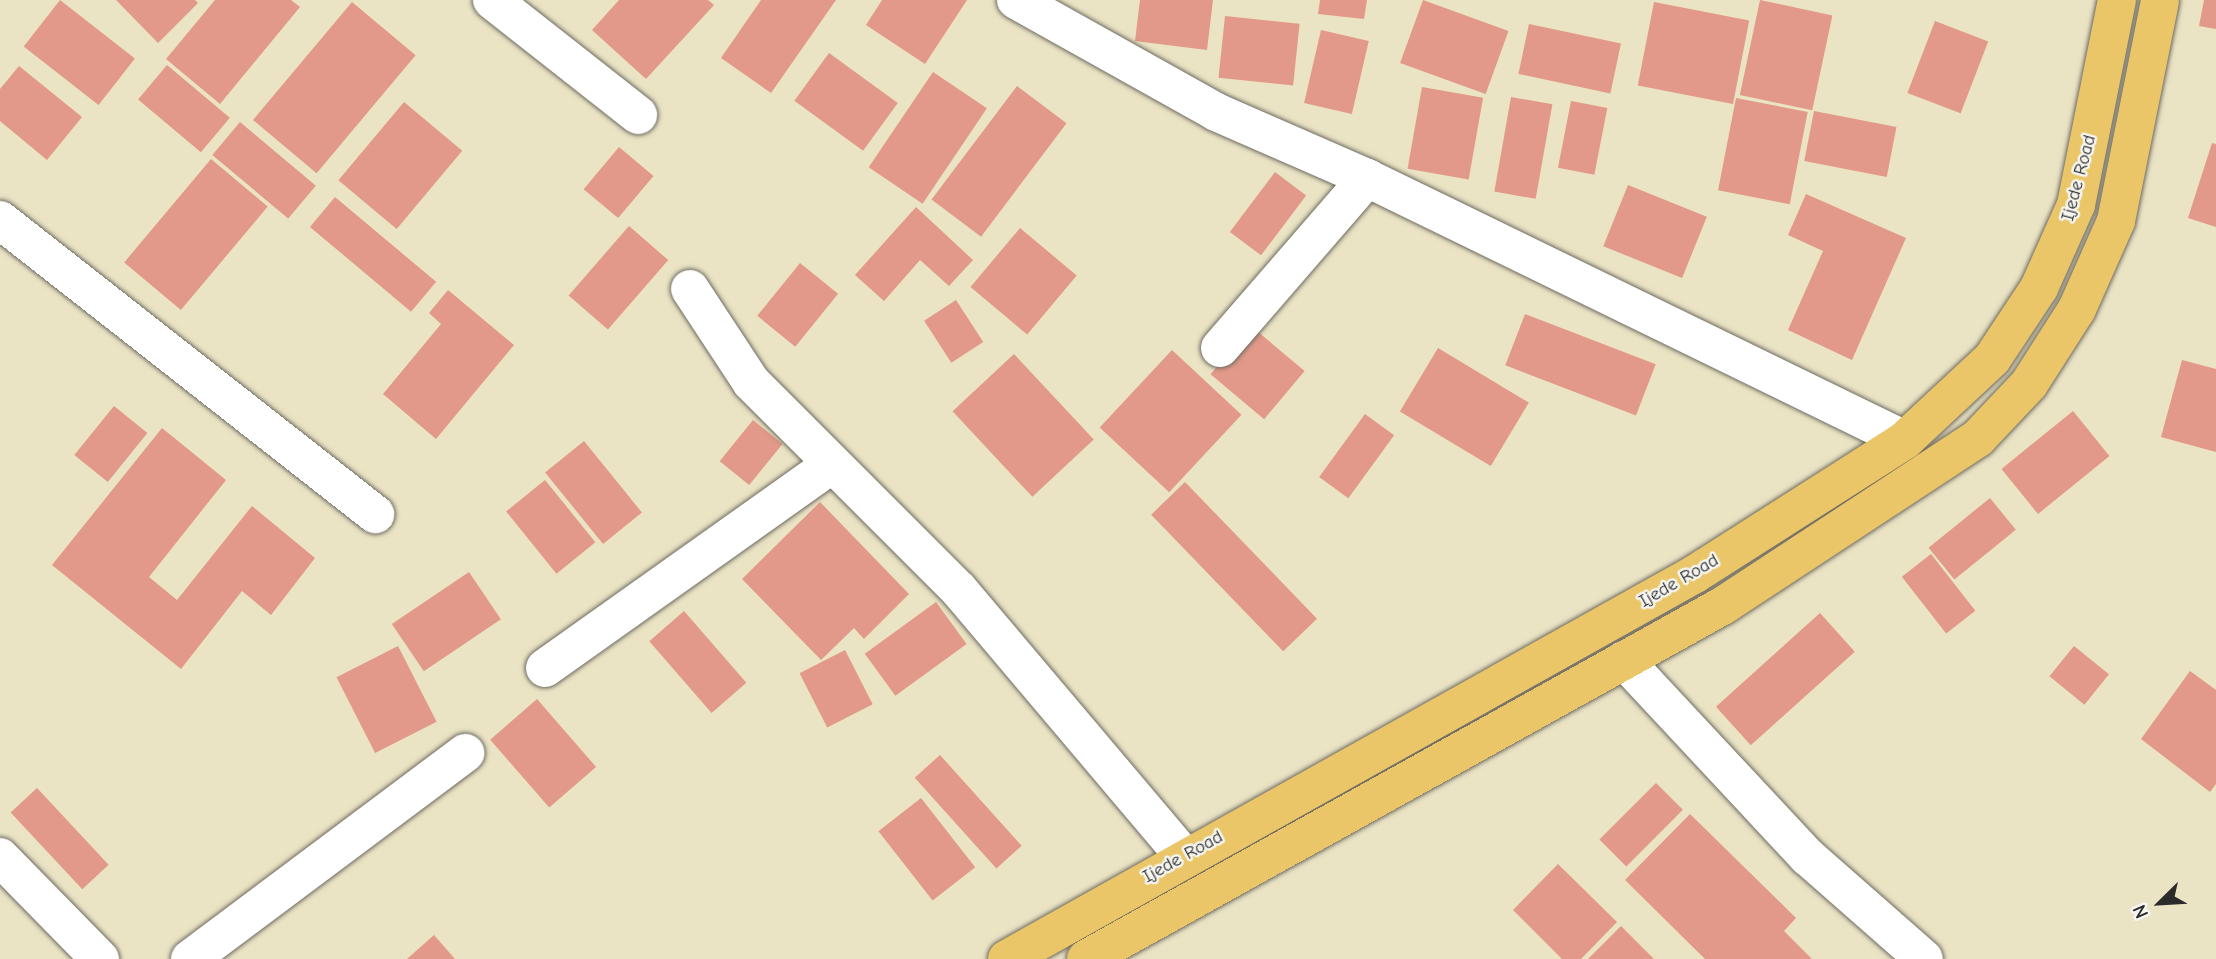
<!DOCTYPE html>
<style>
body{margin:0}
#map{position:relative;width:2216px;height:959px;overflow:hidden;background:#eae3c4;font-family:"Comic Neue",sans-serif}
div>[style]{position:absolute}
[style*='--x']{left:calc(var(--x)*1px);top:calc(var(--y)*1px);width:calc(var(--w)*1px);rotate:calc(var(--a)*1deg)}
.building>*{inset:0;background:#e29989;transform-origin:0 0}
.roads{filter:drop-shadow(0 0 2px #6e6b61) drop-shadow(0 0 2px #6e6b61)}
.minor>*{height:38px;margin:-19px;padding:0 19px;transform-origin:19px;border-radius:19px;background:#fff}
.major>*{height:38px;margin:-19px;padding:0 19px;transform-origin:19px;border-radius:19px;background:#ebc669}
span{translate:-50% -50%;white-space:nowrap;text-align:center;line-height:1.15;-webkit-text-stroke:5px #f6f6f2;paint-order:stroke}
.street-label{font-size:19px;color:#2b2b2b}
.north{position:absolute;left:2125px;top:868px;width:70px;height:70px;-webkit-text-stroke:5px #f6f6f2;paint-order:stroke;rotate:246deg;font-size:19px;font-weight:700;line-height:28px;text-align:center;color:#2b2b2b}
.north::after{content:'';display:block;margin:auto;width:24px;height:32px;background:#2b2b2b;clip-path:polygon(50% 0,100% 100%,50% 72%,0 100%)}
</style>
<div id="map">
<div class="building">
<i style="left:60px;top:0;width:95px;height:59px;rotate:38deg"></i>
<i style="clip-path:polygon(116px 0,195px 0,198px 3px,158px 43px)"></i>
<i style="clip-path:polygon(215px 0,291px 0,300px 7px,220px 104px,166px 59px)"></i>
<i style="clip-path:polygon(619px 0,708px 0,714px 5px,646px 79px,592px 30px)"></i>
<i style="clip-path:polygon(761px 0,836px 0,771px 93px,721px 58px)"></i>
<i style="clip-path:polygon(882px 0,967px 0,925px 64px,866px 25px)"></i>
<i style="clip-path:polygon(1140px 0,1213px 0,1207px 50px,1135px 41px)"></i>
<i style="clip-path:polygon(1320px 0,1367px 0,1364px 19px,1318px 14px)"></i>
<i style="left:1423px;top:0;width:91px;height:67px;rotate:20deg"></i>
<i style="left:1760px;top:0;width:74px;height:97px;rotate:12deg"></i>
<i style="clip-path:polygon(2204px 0,2216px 0,2216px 29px,2199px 26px)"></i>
<i style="left:352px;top:2px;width:83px;height:154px;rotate:40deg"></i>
<i style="left:1654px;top:2px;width:97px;height:85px;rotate:11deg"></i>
<i style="left:1225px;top:16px;width:75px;height:62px;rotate:6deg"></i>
<i style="left:1935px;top:21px;width:57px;height:77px;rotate:21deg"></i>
<i style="left:1529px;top:24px;width:94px;height:51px;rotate:12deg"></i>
<i style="left:1321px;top:30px;width:49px;height:75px;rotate:13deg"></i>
<i style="left:829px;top:53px;width:85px;height:59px;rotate:36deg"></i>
<i style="left:167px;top:65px;width:82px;height:45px;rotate:40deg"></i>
<i style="clip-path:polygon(19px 66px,82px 117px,47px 160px,0 121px,0 89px)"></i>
<i style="left:933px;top:72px;width:65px;height:115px;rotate:34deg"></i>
<i style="left:1017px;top:86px;width:62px;height:142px;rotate:37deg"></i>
<i style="left:1422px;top:87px;width:62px;height:83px;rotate:10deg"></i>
<i style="left:1511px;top:97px;width:42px;height:96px;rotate:10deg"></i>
<i style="left:1736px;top:98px;width:73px;height:94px;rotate:11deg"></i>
<i style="left:1571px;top:101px;width:37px;height:68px;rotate:11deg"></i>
<i style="left:404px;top:102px;width:76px;height:102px;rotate:40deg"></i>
<i style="left:1814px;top:111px;width:84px;height:51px;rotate:11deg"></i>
<i style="left:240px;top:122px;width:99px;height:43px;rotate:40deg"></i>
<i style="clip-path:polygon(2212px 143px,2216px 144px,2216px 227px,2188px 218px)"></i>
<i style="left:619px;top:147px;width:45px;height:55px;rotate:40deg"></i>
<i style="left:211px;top:159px;width:74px;height:135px;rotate:40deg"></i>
<i style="left:1275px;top:172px;width:39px;height:75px;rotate:37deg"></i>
<i style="left:1628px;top:185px;width:85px;height:66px;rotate:22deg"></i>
<i style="clip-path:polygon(1806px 194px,1906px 238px,1852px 360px,1788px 330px,1823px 251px,1788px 235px)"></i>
<i style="left:335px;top:197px;width:132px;height:39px;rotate:40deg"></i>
<i style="clip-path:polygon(916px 207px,973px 260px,949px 286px,920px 260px,884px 301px,855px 275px)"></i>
<i style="left:629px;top:226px;width:52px;height:92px;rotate:41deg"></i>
<i style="left:1020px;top:228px;width:74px;height:77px;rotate:40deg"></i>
<i style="left:800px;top:263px;width:49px;height:68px;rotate:39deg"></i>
<i style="clip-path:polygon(448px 290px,514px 345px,436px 439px,383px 394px,441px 324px,429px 313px)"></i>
<i style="left:956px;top:300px;width:50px;height:38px;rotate:57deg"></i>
<i style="left:1525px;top:314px;width:140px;height:55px;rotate:21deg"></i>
<i style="left:1251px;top:326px;width:70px;height:63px;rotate:40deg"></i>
<i style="left:1438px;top:348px;width:106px;height:74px;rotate:31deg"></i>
<i style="left:1172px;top:350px;width:95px;height:106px;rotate:43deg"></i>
<i style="left:1014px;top:354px;width:117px;height:84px;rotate:47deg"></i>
<i style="clip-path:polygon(2182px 360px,2216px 369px,2216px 452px,2161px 437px)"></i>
<i style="left:114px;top:406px;width:43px;height:63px;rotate:39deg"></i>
<i style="left:2073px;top:411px;width:58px;height:92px;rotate:51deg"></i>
<i style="left:1365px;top:414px;width:36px;height:78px;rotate:36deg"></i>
<i style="left:753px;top:420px;width:38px;height:53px;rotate:39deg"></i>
<i style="clip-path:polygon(162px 428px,226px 480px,149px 577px,177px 600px,252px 506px,315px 558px,271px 615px,242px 591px,181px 669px,52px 565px)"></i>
<i style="left:584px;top:441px;width:92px;height:50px;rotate:51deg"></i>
<i style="left:545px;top:480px;width:80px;height:50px;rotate:51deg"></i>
<i style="left:1185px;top:482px;width:190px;height:47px;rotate:46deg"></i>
<i style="left:1990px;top:498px;width:41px;height:79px;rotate:51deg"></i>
<i style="clip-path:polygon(820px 502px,909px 594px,864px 639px,854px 628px,821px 660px,742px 579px)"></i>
<i style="left:1931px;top:554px;width:72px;height:37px;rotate:52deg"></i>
<i style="left:469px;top:572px;width:57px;height:93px;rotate:56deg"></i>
<i style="left:936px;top:602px;width:52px;height:88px;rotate:54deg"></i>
<i style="left:684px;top:611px;width:95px;height:46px;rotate:49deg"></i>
<i style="left:1820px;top:613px;width:52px;height:140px;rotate:48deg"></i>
<i style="left:398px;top:646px;width:85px;height:69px;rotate:63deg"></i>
<i style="left:2074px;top:646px;width:45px;height:39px;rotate:39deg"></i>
<i style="left:845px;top:650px;width:61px;height:51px;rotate:63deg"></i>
<i style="clip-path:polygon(2190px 671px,2216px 690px,2216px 784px,2210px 792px,2141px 739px)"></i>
<i style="left:537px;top:699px;width:90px;height:62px;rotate:49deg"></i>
<i style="left:940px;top:755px;width:122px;height:34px;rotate:48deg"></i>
<i style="left:1656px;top:783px;width:38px;height:80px;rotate:45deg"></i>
<i style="left:37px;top:788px;width:105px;height:36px;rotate:47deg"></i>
<i style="left:921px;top:798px;width:88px;height:54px;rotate:52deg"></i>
<i style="clip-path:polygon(1690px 814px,1796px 918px,1784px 931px,1812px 959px,1705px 959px,1625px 880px)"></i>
<i style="clip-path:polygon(1558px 864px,1617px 922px,1581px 959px,1562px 959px,1513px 910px)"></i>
<i style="clip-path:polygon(1621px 926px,1654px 959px,1588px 959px)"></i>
<i style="clip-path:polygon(434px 935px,455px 959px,407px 959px)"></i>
</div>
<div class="roads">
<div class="minor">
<i style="--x:492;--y:0;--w:186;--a:38.2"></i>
<i style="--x:1016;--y:0;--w:229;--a:29.2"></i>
<i style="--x:1216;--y:112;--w:165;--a:23.6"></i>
<i style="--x:1367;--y:178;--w:598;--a:25.97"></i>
<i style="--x:0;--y:220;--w:477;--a:38.1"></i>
<i style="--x:690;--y:289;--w:111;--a:56.7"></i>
<i style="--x:751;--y:382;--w:294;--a:45"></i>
<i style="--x:959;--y:590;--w:348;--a:49.8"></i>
<i style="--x:1220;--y:348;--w:225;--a:-49.1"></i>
<i style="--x:1624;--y:660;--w:270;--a:47"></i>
<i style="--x:1808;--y:857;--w:154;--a:41.3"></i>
<i style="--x:545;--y:668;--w:351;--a:-35.4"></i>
<i style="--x:0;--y:857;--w:143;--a:45.6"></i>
<i style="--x:190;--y:959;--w:344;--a:-36.8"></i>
</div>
<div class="major">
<i style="--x:1007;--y:959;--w:788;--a:-29.23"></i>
<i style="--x:1695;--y:574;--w:249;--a:-32.5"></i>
<i style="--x:1905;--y:440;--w:119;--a:-43"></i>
<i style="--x:1992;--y:359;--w:85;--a:-56.5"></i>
<i style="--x:2039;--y:288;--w:91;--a:-66"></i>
<i style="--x:2076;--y:205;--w:209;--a:-78.7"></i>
<i style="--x:1086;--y:959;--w:730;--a:-29.02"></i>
<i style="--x:1724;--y:605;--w:304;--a:-33.3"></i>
<i style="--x:1978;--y:438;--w:74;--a:-46.6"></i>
<i style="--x:2029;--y:384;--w:89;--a:-57.4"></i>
<i style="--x:2077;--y:309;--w:96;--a:-66.1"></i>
<i style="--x:2116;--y:221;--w:225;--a:-78.7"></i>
</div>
</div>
<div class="street-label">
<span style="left:2079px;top:178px;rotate:-75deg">Ijede Road</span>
<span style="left:1679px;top:581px;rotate:-30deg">Ijede Road</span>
<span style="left:1183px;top:857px;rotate:-29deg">Ijede Road</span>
</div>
<div class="north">N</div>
</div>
